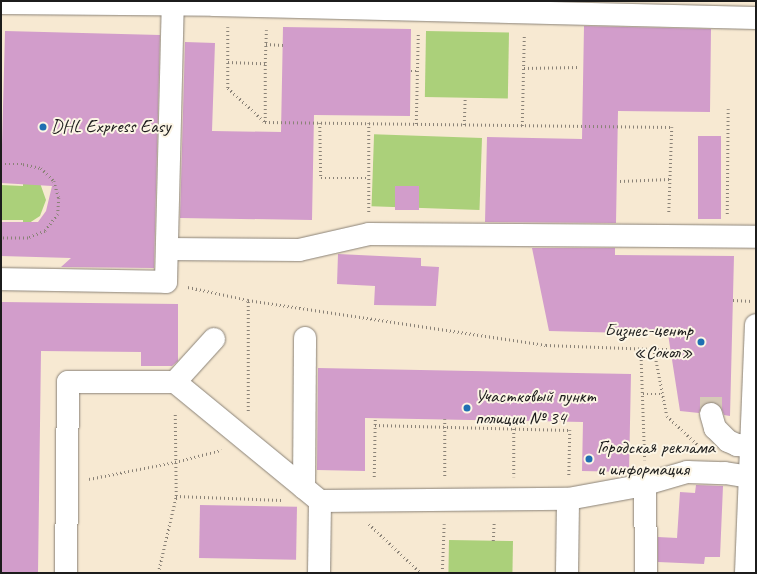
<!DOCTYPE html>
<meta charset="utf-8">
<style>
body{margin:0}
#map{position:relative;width:757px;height:574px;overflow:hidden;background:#f7e9d2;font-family:Caveat,sans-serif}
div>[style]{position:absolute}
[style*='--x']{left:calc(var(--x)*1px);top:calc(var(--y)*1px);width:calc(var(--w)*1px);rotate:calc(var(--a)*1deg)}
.green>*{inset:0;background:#abd07a;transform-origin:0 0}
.building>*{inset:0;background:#d29dcb;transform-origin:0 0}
.minor-tunnel>*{height:22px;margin-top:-11px;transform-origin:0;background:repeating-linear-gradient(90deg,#d6cab7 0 22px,transparent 0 33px)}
.path>*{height:2.5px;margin-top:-1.25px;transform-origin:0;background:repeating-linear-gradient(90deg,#8a8277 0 1px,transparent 0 4px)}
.roads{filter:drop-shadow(0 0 1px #8a8277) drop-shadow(0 0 1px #8a8277)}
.minor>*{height:22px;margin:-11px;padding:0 11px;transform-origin:11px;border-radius:11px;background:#fff}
.dots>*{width:11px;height:11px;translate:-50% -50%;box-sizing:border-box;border:2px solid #fcf5e5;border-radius:50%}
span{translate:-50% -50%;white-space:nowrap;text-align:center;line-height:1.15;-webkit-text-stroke:4px #fcf5e5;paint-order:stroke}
.poi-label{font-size:19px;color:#1c1c1c}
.left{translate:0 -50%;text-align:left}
.right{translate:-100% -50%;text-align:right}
.frame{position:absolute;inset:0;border:2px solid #1c1c1c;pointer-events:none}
</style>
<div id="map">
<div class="green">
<i style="left:426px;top:31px;width:83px;height:66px;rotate:1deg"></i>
<i style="left:482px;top:138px;width:72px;height:108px;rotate:92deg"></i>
<i style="clip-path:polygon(23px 175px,40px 183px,46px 200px,40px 216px,23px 227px,23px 220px,1px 220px,1px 185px,23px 186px)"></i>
<i style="left:449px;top:540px;width:64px;height:33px;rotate:1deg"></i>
</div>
<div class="building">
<i style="clip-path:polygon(584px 26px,711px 29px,710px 112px,618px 111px,616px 223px,485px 222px,487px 137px,582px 139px)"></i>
<i style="clip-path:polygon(283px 27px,411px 29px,410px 116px,314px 115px,312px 220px,180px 218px,185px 42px,215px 43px,212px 131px,281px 132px)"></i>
<i style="clip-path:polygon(5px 31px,160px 35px,154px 268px,61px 267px,71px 258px,1px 256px,1px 222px,38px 222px,46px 211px,52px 186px,1px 183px)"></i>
<i style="left:698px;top:136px;width:23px;height:83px"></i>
<i style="left:419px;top:186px;width:24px;height:24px;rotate:90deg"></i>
<i style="clip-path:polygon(532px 248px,615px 248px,615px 255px,734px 256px,730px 416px,724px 415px,720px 405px,714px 402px,702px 405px,699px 413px,680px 411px,668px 334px,549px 331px)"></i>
<i style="clip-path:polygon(338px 254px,421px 258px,421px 266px,439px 267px,436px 306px,374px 305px,375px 286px,337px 284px)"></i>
<i style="clip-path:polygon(1px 302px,178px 304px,178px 361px,172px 366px,141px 366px,141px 352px,41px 351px,38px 573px,1px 573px)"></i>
<i style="clip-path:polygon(318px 368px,631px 374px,629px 472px,582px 471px,583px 422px,365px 418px,365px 471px,317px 470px)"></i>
<i style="clip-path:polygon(696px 485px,723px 486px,720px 557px,705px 557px,704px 564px,658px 562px,658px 537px,677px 538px,680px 492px,695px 493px)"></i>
<i style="left:200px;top:505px;width:97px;height:53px;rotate:1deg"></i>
</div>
<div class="minor-tunnel">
<i style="--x:711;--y:414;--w:17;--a:-90"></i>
</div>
<div class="path">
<i style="--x:228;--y:27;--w:61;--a:90"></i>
<i style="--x:228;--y:88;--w:50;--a:42.6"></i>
<i style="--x:265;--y:122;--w:407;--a:0.7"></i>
<i style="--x:672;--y:127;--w:87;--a:92"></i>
<i style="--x:266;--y:44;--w:17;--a:3"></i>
<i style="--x:228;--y:62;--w:37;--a:2"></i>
<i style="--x:265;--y:63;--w:33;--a:-88"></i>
<i style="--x:524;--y:68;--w:56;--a:-1"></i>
<i style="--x:411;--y:71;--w:6;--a:0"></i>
<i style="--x:1;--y:72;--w:3;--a:0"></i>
<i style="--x:265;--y:122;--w:59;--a:-90"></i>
<i style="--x:320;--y:123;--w:55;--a:89"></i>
<i style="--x:321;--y:178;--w:48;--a:0"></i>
<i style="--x:369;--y:123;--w:89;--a:90"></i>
<i style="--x:416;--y:124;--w:91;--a:-88.7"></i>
<i style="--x:464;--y:125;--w:27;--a:-88"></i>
<i style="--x:522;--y:126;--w:91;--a:-88.7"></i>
<i style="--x:1;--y:164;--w:22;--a:0"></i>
<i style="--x:23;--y:164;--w:18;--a:13"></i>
<i style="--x:41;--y:168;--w:18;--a:45"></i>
<i style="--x:54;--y:181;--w:18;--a:74"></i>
<i style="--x:59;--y:198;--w:16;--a:94"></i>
<i style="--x:58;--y:214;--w:21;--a:127"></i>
<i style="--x:45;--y:231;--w:18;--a:158"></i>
<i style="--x:28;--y:238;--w:27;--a:180"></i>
<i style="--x:620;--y:181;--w:50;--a:-2.3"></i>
<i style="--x:727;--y:214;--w:105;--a:-89.5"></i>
<i style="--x:188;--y:287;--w:61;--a:12.2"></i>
<i style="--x:248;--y:300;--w:301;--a:8.6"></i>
<i style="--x:546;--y:345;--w:108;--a:2.1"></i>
<i style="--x:654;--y:349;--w:68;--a:79"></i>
<i style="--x:667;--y:416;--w:42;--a:43.1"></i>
<i style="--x:733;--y:300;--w:19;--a:3"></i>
<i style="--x:641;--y:348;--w:112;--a:88"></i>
<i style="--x:654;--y:349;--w:16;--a:0"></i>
<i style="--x:643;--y:394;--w:19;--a:0"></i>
<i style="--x:248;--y:411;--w:111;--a:-90"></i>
<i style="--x:445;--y:419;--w:58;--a:90"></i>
<i style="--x:514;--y:421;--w:56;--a:90"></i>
<i style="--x:375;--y:425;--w:195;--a:1.5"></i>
<i style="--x:570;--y:430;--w:46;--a:91.2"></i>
<i style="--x:374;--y:477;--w:59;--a:-89"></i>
<i style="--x:89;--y:479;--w:88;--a:-11.2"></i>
<i style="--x:175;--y:462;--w:48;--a:-14.6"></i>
<i style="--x:176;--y:496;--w:106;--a:2.2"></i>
<i style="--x:369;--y:524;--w:71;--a:43.3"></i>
<i style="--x:493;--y:541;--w:19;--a:-87"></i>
<i style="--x:158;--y:573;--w:79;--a:-76.8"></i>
<i style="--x:176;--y:496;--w:83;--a:-90.7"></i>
<i style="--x:442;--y:573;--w:49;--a:-87.7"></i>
</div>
<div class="roads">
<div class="minor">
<i style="--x:1;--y:3;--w:213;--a:0.5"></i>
<i style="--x:214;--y:5;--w:542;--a:1.37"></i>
<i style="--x:167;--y:249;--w:132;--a:0.4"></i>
<i style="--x:299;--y:250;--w:72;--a:-12.9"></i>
<i style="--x:369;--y:234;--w:387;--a:0.4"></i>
<i style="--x:1;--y:279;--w:165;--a:1"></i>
<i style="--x:166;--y:282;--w:277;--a:-88.6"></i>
<i style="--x:175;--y:382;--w:58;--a:-47.8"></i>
<i style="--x:711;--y:414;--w:15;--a:74"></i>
<i style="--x:715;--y:428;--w:18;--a:45"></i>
<i style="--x:728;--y:441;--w:10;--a:24"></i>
<i style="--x:737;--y:445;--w:15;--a:4"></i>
<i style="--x:645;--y:485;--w:88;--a:89.3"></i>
<i style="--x:304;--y:488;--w:150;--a:-89.6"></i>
<i style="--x:66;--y:573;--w:191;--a:-89.4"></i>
<i style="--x:68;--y:382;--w:107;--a:0"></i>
<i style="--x:175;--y:382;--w:188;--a:39.4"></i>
<i style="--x:320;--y:501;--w:248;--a:-0.5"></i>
<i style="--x:568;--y:499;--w:72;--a:-10.4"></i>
<i style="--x:639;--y:486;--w:50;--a:-16.3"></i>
<i style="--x:687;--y:472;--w:38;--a:2"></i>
<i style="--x:725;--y:473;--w:26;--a:9"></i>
<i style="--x:319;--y:573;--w:72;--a:-89.2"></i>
<i style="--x:567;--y:573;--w:74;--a:-89.2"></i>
<i style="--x:746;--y:573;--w:248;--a:-87.7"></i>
</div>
</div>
<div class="dots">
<i style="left:43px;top:127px;background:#1f6fb2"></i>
<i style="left:701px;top:342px;background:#1f6fb2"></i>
<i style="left:467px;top:408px;background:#1f6fb2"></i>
<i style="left:589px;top:459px;background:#1f6fb2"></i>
</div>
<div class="poi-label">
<span class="left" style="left:51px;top:127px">DHL Express Easy</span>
<span class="right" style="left:693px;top:342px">Бизнес-центр<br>«Сокол»</span>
<span class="left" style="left:475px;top:408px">Участковый пункт<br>полиции № 34</span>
<span class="left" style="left:597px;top:459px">Городская реклама<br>и информация</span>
</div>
<div class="frame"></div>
</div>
